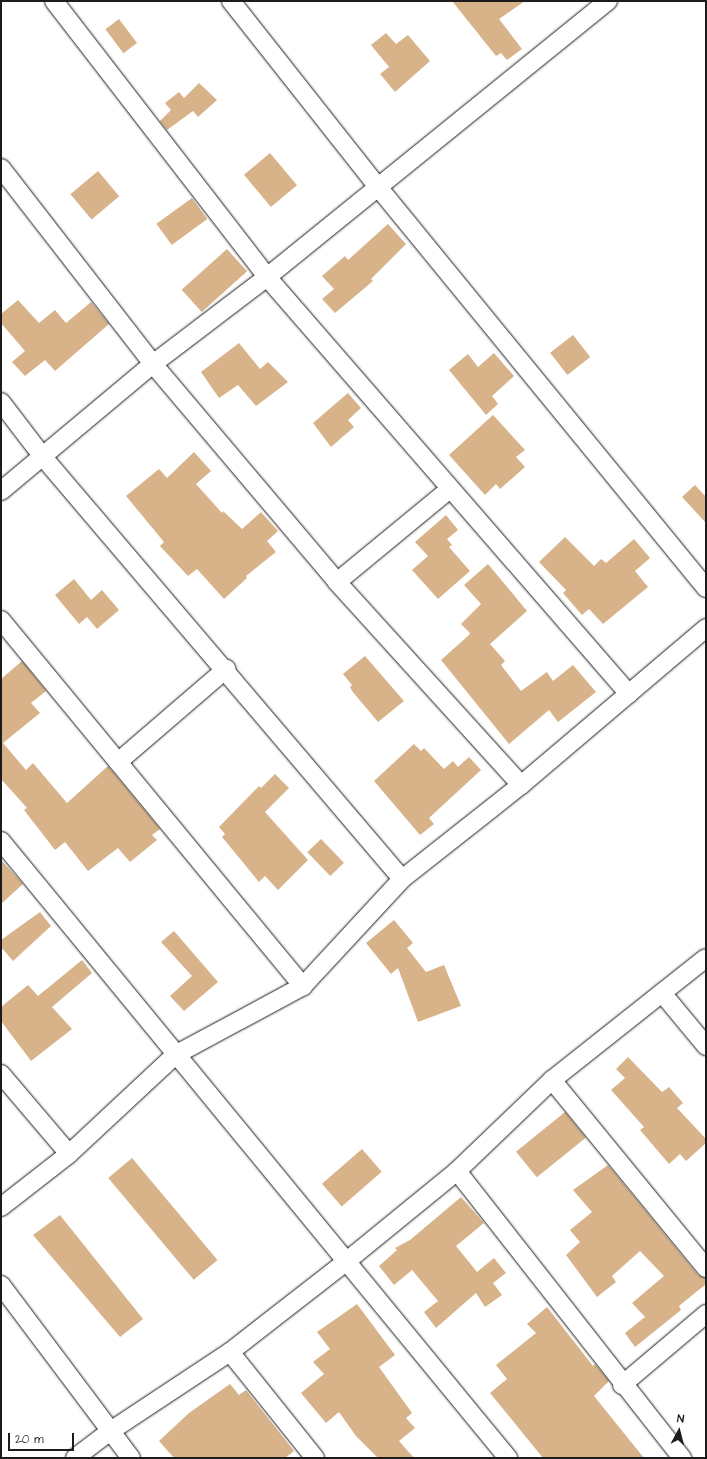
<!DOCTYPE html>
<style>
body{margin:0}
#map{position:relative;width:707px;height:1459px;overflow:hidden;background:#fff;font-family:"Architects Daughter",sans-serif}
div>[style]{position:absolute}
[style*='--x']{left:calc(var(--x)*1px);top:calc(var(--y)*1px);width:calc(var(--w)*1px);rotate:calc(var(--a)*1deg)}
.building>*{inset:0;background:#d8b389;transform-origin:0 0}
.roads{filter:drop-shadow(0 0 1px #1c1c1c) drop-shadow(0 0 1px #1c1c1c)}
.street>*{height:18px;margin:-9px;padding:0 9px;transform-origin:9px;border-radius:9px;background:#fff}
span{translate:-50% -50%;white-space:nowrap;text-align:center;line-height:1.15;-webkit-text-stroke:3.5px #fff;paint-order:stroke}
.frame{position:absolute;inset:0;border:2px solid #1c1c1c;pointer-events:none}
.north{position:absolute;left:659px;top:1411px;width:40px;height:40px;-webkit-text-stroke:3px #fff;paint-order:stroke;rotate:7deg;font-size:11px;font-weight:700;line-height:16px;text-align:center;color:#1c1c1c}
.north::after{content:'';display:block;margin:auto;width:14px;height:18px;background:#1c1c1c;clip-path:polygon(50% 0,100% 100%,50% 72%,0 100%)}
.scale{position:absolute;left:8px;top:1433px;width:66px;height:18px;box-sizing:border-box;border:2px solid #1c1c1c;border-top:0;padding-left:5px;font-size:12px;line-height:14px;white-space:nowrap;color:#1c1c1c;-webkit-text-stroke:3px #fff;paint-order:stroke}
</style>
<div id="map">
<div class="building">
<i style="clip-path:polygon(452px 1px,525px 1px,499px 19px,522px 49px,507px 60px,501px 53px,496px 56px)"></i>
<i style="left:119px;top:19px;width:30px;height:17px;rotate:53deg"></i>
<i style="clip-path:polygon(386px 33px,396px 44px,408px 35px,430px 61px,395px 92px,380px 74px,389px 67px,371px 45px)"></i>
<i style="clip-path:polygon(199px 83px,217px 100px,198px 117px,193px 111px,167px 130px,160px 121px,171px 110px,165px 103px,179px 92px,184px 98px)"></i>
<i style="left:270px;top:153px;width:42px;height:34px;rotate:50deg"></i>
<i style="left:98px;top:171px;width:33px;height:36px;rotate:50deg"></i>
<i style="left:192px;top:198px;width:26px;height:44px;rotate:54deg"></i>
<i style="clip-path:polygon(388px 224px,406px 244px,371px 279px,373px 281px,335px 313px,322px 299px,334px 289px,322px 276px,345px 256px,348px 260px)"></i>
<i style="left:227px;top:249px;width:30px;height:61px;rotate:48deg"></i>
<i style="clip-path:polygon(18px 300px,39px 323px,55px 310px,66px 323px,91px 302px,109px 324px,55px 371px,45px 360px,25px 376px,12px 362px,25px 351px,1px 323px,1px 314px)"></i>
<i style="left:573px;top:335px;width:28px;height:29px;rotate:52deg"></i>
<i style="clip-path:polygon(239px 343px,260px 369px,268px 362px,288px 382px,256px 406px,238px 385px,219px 398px,201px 372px)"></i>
<i style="clip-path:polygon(494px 353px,514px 376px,492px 396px,498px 404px,486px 415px,449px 370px,468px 354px,478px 367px)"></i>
<i style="clip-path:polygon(348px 393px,361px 408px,348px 420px,354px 427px,331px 447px,313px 423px)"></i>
<i style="clip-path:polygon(493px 415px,525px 450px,516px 457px,525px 467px,500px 489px,496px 484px,485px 495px,449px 455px)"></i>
<i style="clip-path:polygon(194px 452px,211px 471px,196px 484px,222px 513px,223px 511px,242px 529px,261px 512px,278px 531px,267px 541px,276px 552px,246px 576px,247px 578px,224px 599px,197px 569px,188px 576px,160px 546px,164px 542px,126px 496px,159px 469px,167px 478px)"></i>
<i style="clip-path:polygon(695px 485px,706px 497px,706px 523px,682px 497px)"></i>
<i style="clip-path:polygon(446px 515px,458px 530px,447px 539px,452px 545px,449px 547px,470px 571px,438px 599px,412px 570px,428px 556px,415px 542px)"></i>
<i style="clip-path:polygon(565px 537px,594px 566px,601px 559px,606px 563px,634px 539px,650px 558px,635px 571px,648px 587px,603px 624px,589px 609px,582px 615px,563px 593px,566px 590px,539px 562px)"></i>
<i style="clip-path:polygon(488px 564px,527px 611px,490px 644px,505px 661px,501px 665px,521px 691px,547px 672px,553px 681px,573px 665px,596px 692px,558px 722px,549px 710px,509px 744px,441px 660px,469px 635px,470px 633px,461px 624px,481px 604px,464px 585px)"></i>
<i style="clip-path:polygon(74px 579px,91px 600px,102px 590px,119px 610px,97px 629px,87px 617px,79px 624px,55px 595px)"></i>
<i style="clip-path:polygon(365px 656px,404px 701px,378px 722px,352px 691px,350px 687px,352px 685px,343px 674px)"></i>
<i style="clip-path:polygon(22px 661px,46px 691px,31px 703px,40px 713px,3px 743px,26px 770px,33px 763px,67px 803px,108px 766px,160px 829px,152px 835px,157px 840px,130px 862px,118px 848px,88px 871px,65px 842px,55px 850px,24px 810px,27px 808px,1px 779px,1px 679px)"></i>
<i style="clip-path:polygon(414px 744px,421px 751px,424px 748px,444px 769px,453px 761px,458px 767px,469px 757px,481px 770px,429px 818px,434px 824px,420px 835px,374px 781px)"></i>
<i style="clip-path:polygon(275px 774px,289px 788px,265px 812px,308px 860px,278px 890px,265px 876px,259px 882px,222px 837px,225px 834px,219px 827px,259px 786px,261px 788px)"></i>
<i style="left:321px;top:839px;width:33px;height:19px;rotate:46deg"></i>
<i style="clip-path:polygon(1px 860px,23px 884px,1px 904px)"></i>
<i style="clip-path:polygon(40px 912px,51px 926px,13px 961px,1px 947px,1px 940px)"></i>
<i style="clip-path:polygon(394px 920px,413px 943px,407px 948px,426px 972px,444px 965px,461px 1006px,418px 1022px,398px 968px,391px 974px,366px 943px)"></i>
<i style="clip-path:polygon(174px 931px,218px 982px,184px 1011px,170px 996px,192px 976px,161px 942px)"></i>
<i style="clip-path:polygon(82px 960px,92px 973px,52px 1007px,72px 1029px,31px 1061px,1px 1021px,1px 1007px,28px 985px,38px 996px)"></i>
<i style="clip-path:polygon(628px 1057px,662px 1092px,669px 1087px,683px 1103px,677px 1108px,706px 1139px,706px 1143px,686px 1161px,680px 1154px,669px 1164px,640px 1130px,644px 1127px,611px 1090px,625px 1078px,616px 1069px)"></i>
<i style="left:565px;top:1112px;width:33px;height:63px;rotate:51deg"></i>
<i style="left:362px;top:1149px;width:30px;height:53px;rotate:49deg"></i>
<i style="left:132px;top:1158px;width:133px;height:31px;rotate:50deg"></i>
<i style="clip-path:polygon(608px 1165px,698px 1275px,706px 1278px,706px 1284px,679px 1306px,681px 1310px,635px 1347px,625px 1333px,645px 1317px,632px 1303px,664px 1276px,640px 1251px,612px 1276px,616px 1282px,597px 1297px,566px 1255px,580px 1242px,570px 1230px,592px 1212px,573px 1190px)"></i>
<i style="clip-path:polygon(461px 1197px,484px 1223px,456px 1246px,477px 1272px,494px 1258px,506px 1273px,493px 1283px,502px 1295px,485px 1307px,476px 1293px,436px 1328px,424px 1312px,438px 1301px,412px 1270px,394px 1285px,379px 1266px,397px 1250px,395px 1248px,410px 1240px)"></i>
<i style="clip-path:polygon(60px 1215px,143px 1319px,120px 1337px,33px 1235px)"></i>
<i style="clip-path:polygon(357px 1304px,395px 1355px,379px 1367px,412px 1413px,406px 1418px,415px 1428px,399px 1441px,414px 1458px,378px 1458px,356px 1436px,339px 1412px,326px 1423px,301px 1393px,324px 1374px,313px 1362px,330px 1349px,317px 1332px)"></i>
<i style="clip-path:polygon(547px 1307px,593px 1366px,595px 1364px,609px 1381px,594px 1396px,644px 1458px,543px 1458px,490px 1393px,507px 1379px,496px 1365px,536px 1333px,527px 1324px)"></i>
<i style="clip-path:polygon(230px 1384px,239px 1395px,246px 1390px,294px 1451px,285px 1458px,174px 1458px,159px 1441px,189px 1413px)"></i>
</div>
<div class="roads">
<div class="street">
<i style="--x:54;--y:1;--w:349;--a:52.3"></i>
<i style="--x:267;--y:277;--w:552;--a:49.04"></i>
<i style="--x:231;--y:1;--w:237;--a:51.7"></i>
<i style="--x:378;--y:187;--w:518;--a:50.72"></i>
<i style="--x:1;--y:168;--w:248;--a:52.2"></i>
<i style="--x:153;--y:364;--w:285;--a:49.8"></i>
<i style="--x:337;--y:582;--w:274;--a:47.8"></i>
<i style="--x:1;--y:402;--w:69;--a:52.6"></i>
<i style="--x:43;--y:457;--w:554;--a:49.61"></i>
<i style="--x:1;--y:491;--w:198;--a:-39.9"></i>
<i style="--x:153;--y:364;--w:143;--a:-37.3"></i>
<i style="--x:267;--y:277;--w:439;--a:-39"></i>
<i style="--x:337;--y:582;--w:146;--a:-39.5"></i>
<i style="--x:1;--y:620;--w:475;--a:50.5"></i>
<i style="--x:118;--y:762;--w:143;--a:-40.7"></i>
<i style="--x:1;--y:841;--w:799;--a:50.59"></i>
<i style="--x:662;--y:993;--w:69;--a:50.3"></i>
<i style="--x:1;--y:1074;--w:105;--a:49.6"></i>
<i style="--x:552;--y:1080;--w:243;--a:50.7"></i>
<i style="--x:457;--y:1171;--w:365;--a:51.9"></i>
<i style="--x:1;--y:1207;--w:86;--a:-37.9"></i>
<i style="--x:69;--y:1154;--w:145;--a:-43"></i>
<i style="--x:175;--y:1055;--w:145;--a:-28.3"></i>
<i style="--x:303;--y:986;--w:146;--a:-47.2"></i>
<i style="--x:402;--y:879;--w:152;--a:-38.3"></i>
<i style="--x:521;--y:785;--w:243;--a:-40.3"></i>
<i style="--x:1;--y:1285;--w:216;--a:53.1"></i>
<i style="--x:230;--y:1352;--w:136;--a:51.3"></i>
<i style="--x:622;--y:1385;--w:110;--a:-40.2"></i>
<i style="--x:75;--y:1458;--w:43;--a:-37.4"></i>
<i style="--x:109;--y:1432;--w:145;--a:-33.5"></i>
<i style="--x:230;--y:1352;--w:150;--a:-37.9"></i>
<i style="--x:348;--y:1260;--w:141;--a:-39.2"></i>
<i style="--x:457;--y:1171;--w:132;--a:-43.8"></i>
<i style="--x:552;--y:1080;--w:196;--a:-38.4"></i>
</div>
</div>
<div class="frame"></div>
<div class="north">N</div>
<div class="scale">20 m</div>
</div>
